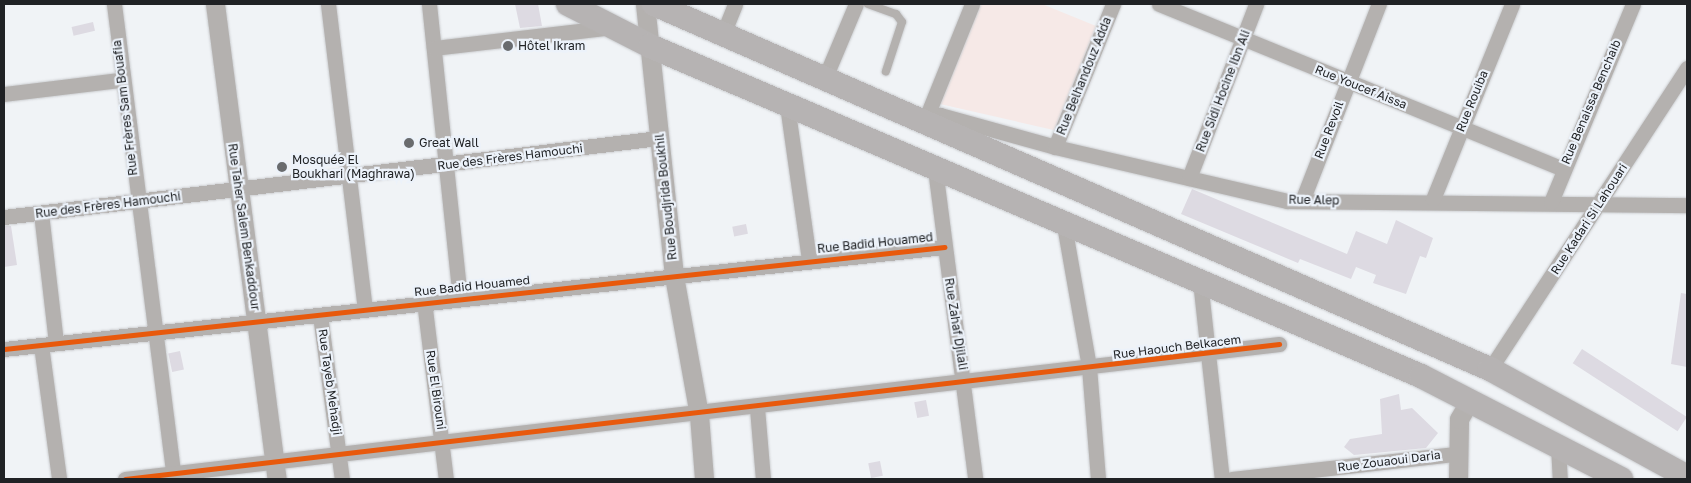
<!DOCTYPE html>
<meta charset="utf-8">
<style>
body{margin:0}
#map{position:relative;width:1691px;height:483px;overflow:hidden;background:#f0f3f6;font-family:"Golos Text",sans-serif}
div>[style]{position:absolute}
[style*='--x']{left:calc(var(--x)*1px);top:calc(var(--y)*1px);width:calc(var(--w)*1px);rotate:calc(var(--a)*1deg)}
.education>*{inset:0;background:#f6e9e7}
.building>*{inset:0;background:#dddae2;transform-origin:0 0}
.roads{filter:drop-shadow(0 0 1px #cbcdd0) drop-shadow(0 0 1px #cbcdd0)}
.service>*{height:8px;margin:-4px;padding:0 4px;transform-origin:4px;border-radius:4px;background:#b4b1af}
.minor>*{height:15px;margin:-7.5px;padding:0 7.5px;transform-origin:7.5px;border-radius:7.5px;background:#b4b1af}
.tertiary>*{height:19px;margin:-9.5px;padding:0 9.5px;transform-origin:9.5px;border-radius:9.5px;background:#b4b1af}
.primary>*{height:24px;margin:-12px;padding:0 12px;transform-origin:12px;border-radius:12px;background:#b6b3b3}
.cycleway>*{height:5px;margin:-2.5px;padding:0 2.5px;transform-origin:2.5px;border-radius:2.5px;background:#e8590c}
.dots>*{width:14px;height:14px;translate:-50% -50%;box-sizing:border-box;border:2px solid #ecf2fa;border-radius:50%}
span{translate:-50% -50%;white-space:nowrap;text-align:center;line-height:1.15;-webkit-text-stroke:4.5px #ecf2fa;paint-order:stroke}
.poi-label{font-size:12px;color:#202225}
.left{translate:0 -50%;text-align:left}
.street-label{font-size:12px;color:#202225}
.frame{position:absolute;inset:0;border:5px solid #202225;pointer-events:none}
</style>
<div id="map">
<div class="education">
<i style="clip-path:polygon(978px 4px,1042px 4px,1096px 26px,1058px 131px,940px 104px)"></i>
</div>
<div class="building">
<i style="clip-path:polygon(515px 4px,538px 4px,542px 26px,520px 28px)"></i>
<i style="left:93px;top:22px;width:9px;height:22px;rotate:77deg"></i>
<i style="clip-path:polygon(1192px 189px,1347px 254px,1356px 231px,1387px 244px,1396px 220px,1433px 238px,1426px 258px,1420px 256px,1406px 294px,1373px 283px,1376px 275px,1356px 267px,1351px 279px,1300px 259px,1298px 263px,1181px 214px)"></i>
<i style="left:746px;top:224px;width:10px;height:14px;rotate:79deg"></i>
<i style="clip-path:polygon(4px 226px,11px 226px,17px 265px,4px 267px)"></i>
<i style="clip-path:polygon(1681px 293px,1687px 294px,1687px 367px,1671px 364px)"></i>
<i style="left:1582px;top:349px;width:125px;height:17px;rotate:33deg"></i>
<i style="left:180px;top:351px;width:19px;height:12px;rotate:78deg"></i>
<i style="clip-path:polygon(1399px 394px,1401px 410px,1412px 408px,1438px 433px,1426px 448px,1354px 455px,1344px 447px,1350px 439px,1382px 434px,1380px 399px)"></i>
<i style="left:926px;top:400px;width:16px;height:12px;rotate:79deg"></i>
<i style="left:880px;top:461px;width:15px;height:12px;rotate:79deg"></i>
</div>
<div class="roads">
<div class="service">
<i style="--x:868;--y:4;--w:30;--a:20"></i>
<i style="--x:896;--y:14;--w:10;--a:53"></i>
<i style="--x:902;--y:22;--w:52;--a:108.1"></i>
</div>
<div class="minor">
<i style="--x:114;--y:4;--w:479;--a:82.8"></i>
<i style="--x:328;--y:4;--w:307;--a:83.1"></i>
<i style="--x:429;--y:4;--w:295;--a:84"></i>
<i style="--x:1159;--y:4;--w:436;--a:22.2"></i>
<i style="--x:723;--y:34;--w:32;--a:-68"></i>
<i style="--x:434;--y:48;--w:179;--a:-6.7"></i>
<i style="--x:824;--y:80;--w:82;--a:-67.2"></i>
<i style="--x:4;--y:94;--w:117;--a:-6.9"></i>
<i style="--x:787;--y:105;--w:157;--a:81.9"></i>
<i style="--x:924;--y:123;--w:18;--a:-27"></i>
<i style="--x:940;--y:115;--w:119;--a:15.5"></i>
<i style="--x:1055;--y:147;--w:238;--a:13.1"></i>
<i style="--x:1287;--y:201;--w:400;--a:0.6"></i>
<i style="--x:924;--y:123;--w:128;--a:-68"></i>
<i style="--x:1055;--y:147;--w:154;--a:-67.9"></i>
<i style="--x:935;--y:169;--w:313;--a:82.6"></i>
<i style="--x:1189;--y:178;--w:186;--a:-68.9"></i>
<i style="--x:1433;--y:199;--w:210;--a:-67.9"></i>
<i style="--x:1302;--y:201;--w:212;--a:-68.7"></i>
<i style="--x:1551;--y:202;--w:214;--a:-67.5"></i>
<i style="--x:41;--y:213;--w:131;--a:83.4"></i>
<i style="--x:4;--y:217;--w:660;--a:-6.88"></i>
<i style="--x:1064;--y:225;--w:144;--a:80"></i>
<i style="--x:1089;--y:367;--w:112;--a:85.4"></i>
<i style="--x:1200;--y:281;--w:199;--a:83.7"></i>
<i style="--x:424;--y:301;--w:179;--a:83"></i>
<i style="--x:320;--y:315;--w:165;--a:82.4"></i>
<i style="--x:41;--y:345;--w:135;--a:82.3"></i>
<i style="--x:4;--y:349;--w:946;--a:-6.19"></i>
<i style="--x:1490;--y:369;--w:360;--a:-56.8"></i>
<i style="--x:757;--y:408;--w:71;--a:85.2"></i>
<i style="--x:1558;--y:445;--w:34;--a:87"></i>
<i style="--x:125;--y:479;--w:1162;--a:-6.67"></i>
<i style="--x:1232;--y:479;--w:225;--a:-6.4"></i>
</div>
<div class="tertiary">
<i style="--x:215;--y:4;--w:479;--a:82.6"></i>
<i style="--x:645;--y:4;--w:274;--a:83.9"></i>
<i style="--x:674;--y:276;--w:141;--a:79.8"></i>
<i style="--x:699;--y:415;--w:64;--a:85.5"></i>
<i style="--x:1458;--y:479;--w:60;--a:-89"></i>
<i style="--x:1459;--y:419;--w:22;--a:-60"></i>
</div>
<div class="primary">
<i style="--x:568;--y:4;--w:92;--a:27.1"></i>
<i style="--x:650;--y:46;--w:839;--a:23.17"></i>
<i style="--x:1421;--y:376;--w:225;--a:27.2"></i>
<i style="--x:654;--y:4;--w:912;--a:23.59"></i>
<i style="--x:1490;--y:369;--w:225;--a:28.7"></i>
</div>
</div>
<div class="cycleway">
<i style="--x:4;--y:349;--w:946;--a:-6.19"></i>
<i style="--x:125;--y:479;--w:1162;--a:-6.67"></i>
</div>
<div class="dots">
<i style="left:508px;top:46px;background:#696b6e"></i>
<i style="left:409px;top:143px;background:#696b6e"></i>
<i style="left:282px;top:167px;background:#696b6e"></i>
</div>
<div class="poi-label">
<span class="left" style="left:518px;top:46px">Hôtel Ikram</span>
<span class="left" style="left:419px;top:143px">Great Wall</span>
<span class="left" style="left:292px;top:167px">Mosquée El<br>Boukhari (Maghrawa)</span>
</div>
<div class="street-label">
<span style="left:1084px;top:76px;rotate:-68deg">Rue Belhandouz Adda</span>
<span style="left:1361px;top:87px;rotate:22deg">Rue Youcef Aissa</span>
<span style="left:1223px;top:91px;rotate:-69deg">Rue Sidi Hocine Ibn Ali</span>
<span style="left:1472px;top:101px;rotate:-68deg">Rue Rouiba</span>
<span style="left:1591px;top:102px;rotate:-67deg">Rue Benaissa Benchaib</span>
<span style="left:125px;top:108px;rotate:-97deg">Rue Frères Sam Bouafia</span>
<span style="left:1329px;top:130px;rotate:-69deg">Rue Revoil</span>
<span style="left:510px;top:157px;rotate:-7deg">Rue des Frères Hamouchi</span>
<span style="left:666px;top:197px;rotate:-96deg">Rue Boudjrida Boukhil</span>
<span style="left:1314px;top:200px;rotate:1deg">Rue Alep</span>
<span style="left:108px;top:205px;rotate:-7deg">Rue des Frères Hamouchi</span>
<span style="left:1589px;top:219px;rotate:-57deg">Rue Kadari Si Lahouari</span>
<span style="left:244px;top:227px;rotate:82deg">Rue Taher Salem Benkaddour</span>
<span style="left:875px;top:243px;rotate:-6deg">Rue Badid Houamed</span>
<span style="left:472px;top:286px;rotate:-6deg">Rue Badid Houamed</span>
<span style="left:956px;top:324px;rotate:81deg">Rue Zahaf Djilali</span>
<span style="left:1177px;top:347px;rotate:-7deg">Rue Haouch Belkacem</span>
<span style="left:330px;top:382px;rotate:82deg">Rue Tayeb Mehadji</span>
<span style="left:436px;top:390px;rotate:82deg">Rue El Birouni</span>
<span style="left:1389px;top:461px;rotate:-7deg">Rue Zouaoui Daria</span>
</div>
<div class="frame"></div>
</div>
